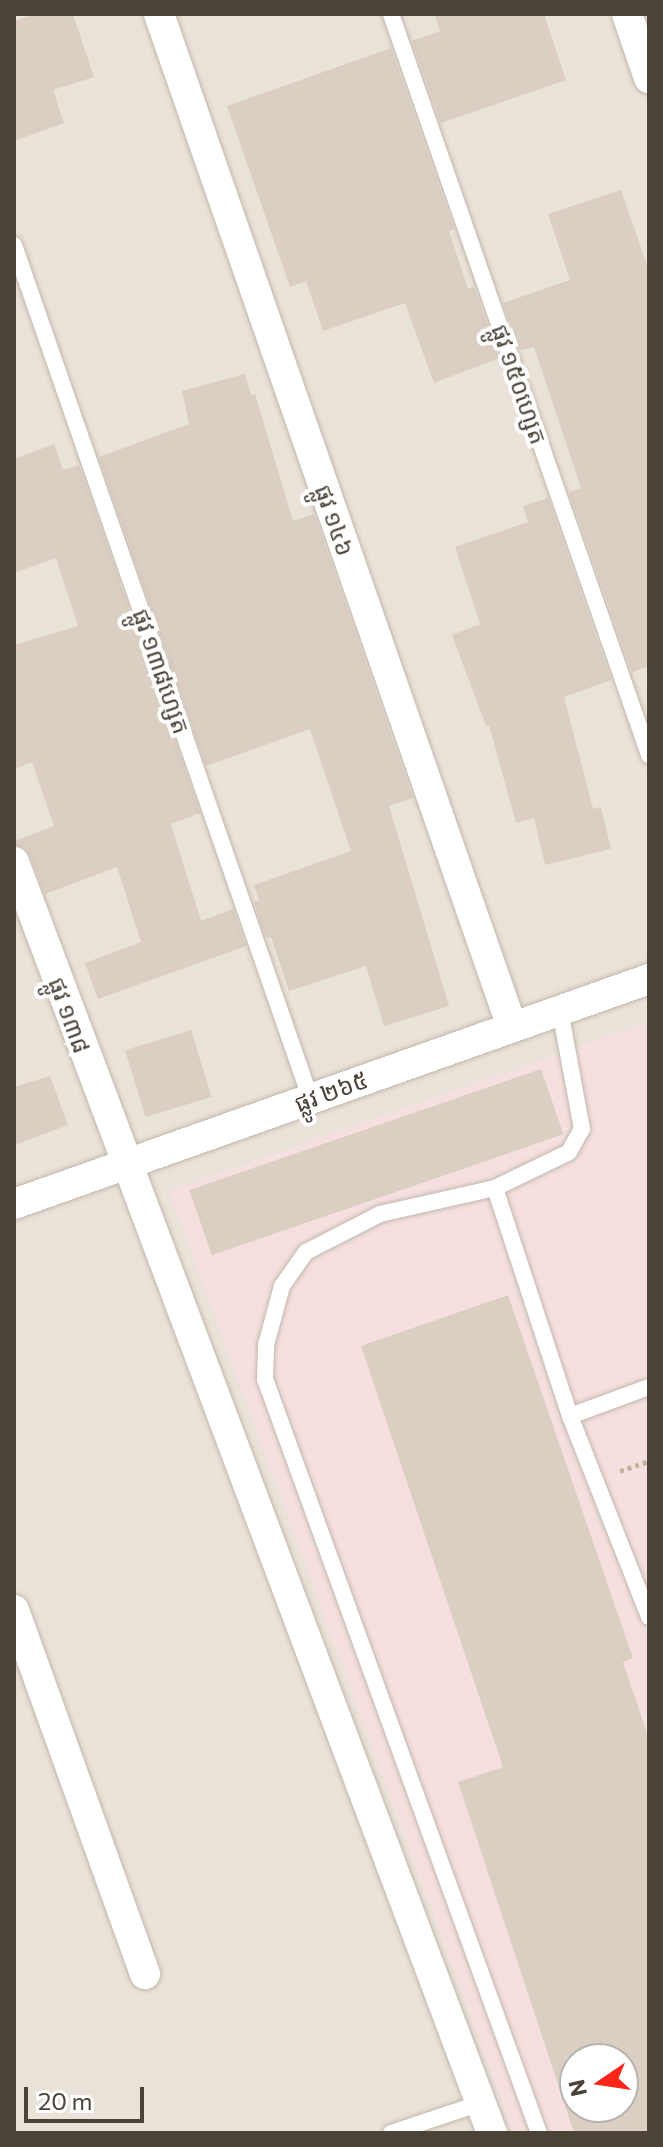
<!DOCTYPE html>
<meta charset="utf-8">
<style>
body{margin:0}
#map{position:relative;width:663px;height:2147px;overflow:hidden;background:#f6f1eb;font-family:Commissioner,"Noto Sans Khmer",sans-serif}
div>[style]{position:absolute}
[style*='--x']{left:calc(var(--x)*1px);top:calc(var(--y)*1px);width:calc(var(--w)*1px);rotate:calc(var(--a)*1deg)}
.residential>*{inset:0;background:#eae3d9}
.medical>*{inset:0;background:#f6e0df}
.building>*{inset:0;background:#dbcfc3;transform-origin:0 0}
.path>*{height:5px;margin-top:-2.5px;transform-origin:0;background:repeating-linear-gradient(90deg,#c4b39e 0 4px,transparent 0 8px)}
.roads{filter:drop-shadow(0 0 2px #c2b8ad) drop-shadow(0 0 2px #c2b8ad)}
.service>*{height:16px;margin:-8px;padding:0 8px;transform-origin:8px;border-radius:8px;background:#fff}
.minor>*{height:30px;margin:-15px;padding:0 15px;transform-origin:15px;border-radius:15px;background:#fff}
span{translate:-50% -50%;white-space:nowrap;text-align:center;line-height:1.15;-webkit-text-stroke:8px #fff;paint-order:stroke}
.street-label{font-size:24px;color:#4b4238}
.frame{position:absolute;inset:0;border:16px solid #4b4238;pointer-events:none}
.north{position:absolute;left:559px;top:2043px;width:80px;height:80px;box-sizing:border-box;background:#fff;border:2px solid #b7b3af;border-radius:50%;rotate:257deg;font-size:22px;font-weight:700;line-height:32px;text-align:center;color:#4b4238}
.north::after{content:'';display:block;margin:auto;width:28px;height:36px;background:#fe241a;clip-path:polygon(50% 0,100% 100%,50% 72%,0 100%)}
.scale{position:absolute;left:24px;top:2087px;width:120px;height:36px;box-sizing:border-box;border:4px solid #4b4238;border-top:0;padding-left:10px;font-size:24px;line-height:28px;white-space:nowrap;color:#4b4238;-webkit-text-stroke:6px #fff;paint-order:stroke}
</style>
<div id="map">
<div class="residential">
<i style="clip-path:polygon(evenodd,14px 14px,649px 14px,649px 2133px,14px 2133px,14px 14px,575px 2059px,623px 2059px,623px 2107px,575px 2107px,575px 2059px)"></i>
</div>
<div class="medical">
<i style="clip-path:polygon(evenodd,649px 1022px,649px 2133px,513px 2133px,169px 1191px,649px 1022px,575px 2059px,623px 2059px,623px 2107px,575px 2107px,575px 2059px)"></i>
</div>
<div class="building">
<i style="clip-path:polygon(36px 14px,73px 14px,94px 77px,53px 90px,64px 123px,14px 141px,14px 21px)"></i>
<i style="clip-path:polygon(435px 14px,544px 14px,566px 80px,441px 123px,412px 41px,440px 31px)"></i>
<i style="clip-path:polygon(391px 48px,454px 229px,449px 231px,468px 289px,474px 287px,499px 358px,434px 383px,405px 303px,323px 331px,306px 281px,290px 287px,227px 106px)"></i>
<i style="clip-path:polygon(621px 190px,649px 271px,649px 666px,632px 672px,569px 492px,581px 488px,534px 347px,520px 350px,503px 303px,570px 280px,548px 214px)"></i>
<i style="clip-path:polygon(245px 374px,251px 395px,255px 394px,293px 521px,314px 514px,413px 798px,389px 806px,449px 1006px,384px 1026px,366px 966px,289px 991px,271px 937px,266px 938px,254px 902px,259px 900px,254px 885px,351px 851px,310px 729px,206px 766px,99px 457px,189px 424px,182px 391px)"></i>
<i style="clip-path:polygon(54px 444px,63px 470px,79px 465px,200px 813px,171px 824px,201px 921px,233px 909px,246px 946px,98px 999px,85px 963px,141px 942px,117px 867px,45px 894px,30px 855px,25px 848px,14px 844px,14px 841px,54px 826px,32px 762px,14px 769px,14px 645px,78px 626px,56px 558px,14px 573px,14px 459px)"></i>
<i style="clip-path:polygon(548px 498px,611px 680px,564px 697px,593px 809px,601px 807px,611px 849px,545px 865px,534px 818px,516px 823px,489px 725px,486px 726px,452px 635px,480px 624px,455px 547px,528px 522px,523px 506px)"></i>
<i style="left:191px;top:1030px;width:70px;height:69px;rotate:73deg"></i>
<i style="left:541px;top:1069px;width:69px;height:372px;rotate:71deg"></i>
<i style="clip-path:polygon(50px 1076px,68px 1125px,14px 1145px,14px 1087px)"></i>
<i style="clip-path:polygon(evenodd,508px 1295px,633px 1658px,623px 1662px,649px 1739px,649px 2133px,574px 2133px,458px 1782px,503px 1767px,361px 1346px,508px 1295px,575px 2059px,623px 2059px,623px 2107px,575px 2107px,575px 2059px)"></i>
</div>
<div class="path">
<i style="--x:620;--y:1471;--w:31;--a:-19"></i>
</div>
<div class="roads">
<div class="service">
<i style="--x:391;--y:14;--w:785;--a:70.8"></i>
<i style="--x:14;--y:245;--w:902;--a:70.84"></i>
<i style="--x:495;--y:1188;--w:240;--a:71.8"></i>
<i style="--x:570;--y:1416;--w:216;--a:68.5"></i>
<i style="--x:570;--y:1416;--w:84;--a:-20.2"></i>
<i style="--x:391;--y:2133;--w:95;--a:-18.4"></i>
<i style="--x:539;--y:2133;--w:802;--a:-109.97"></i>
<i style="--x:265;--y:1379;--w:34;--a:-88"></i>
<i style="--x:266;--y:1345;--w:61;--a:-74.8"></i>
<i style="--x:282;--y:1286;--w:42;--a:-54.8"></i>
<i style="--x:306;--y:1252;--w:83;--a:-27.2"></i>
<i style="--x:380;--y:1214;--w:118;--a:-12.7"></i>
<i style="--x:495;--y:1188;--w:82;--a:-25.9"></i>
<i style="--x:569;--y:1152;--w:26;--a:-61"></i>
<i style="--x:582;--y:1129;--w:121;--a:-100.5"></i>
</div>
<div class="minor">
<i style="--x:159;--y:14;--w:1073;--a:70.79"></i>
<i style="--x:627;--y:14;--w:68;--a:71"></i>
<i style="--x:14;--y:862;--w:1358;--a:69.39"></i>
<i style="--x:14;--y:1204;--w:674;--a:-19.51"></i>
<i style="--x:14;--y:1610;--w:387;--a:70.2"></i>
</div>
</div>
<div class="street-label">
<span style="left:520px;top:384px;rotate:71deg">ផ្លូវ ១៥០ហ្សេត</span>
<span style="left:335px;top:520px;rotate:71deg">ផ្លូវ ១៤៦</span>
<span style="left:162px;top:671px;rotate:71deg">ផ្លូវ ១៣៨ហ្សេត</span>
<span style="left:70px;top:1015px;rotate:70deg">ផ្លូវ ១៣៨</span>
<span style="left:331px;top:1091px;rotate:-20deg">ផ្លូវ ២៦៥</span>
</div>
<div class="frame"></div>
<div class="north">N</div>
<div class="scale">20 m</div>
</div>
